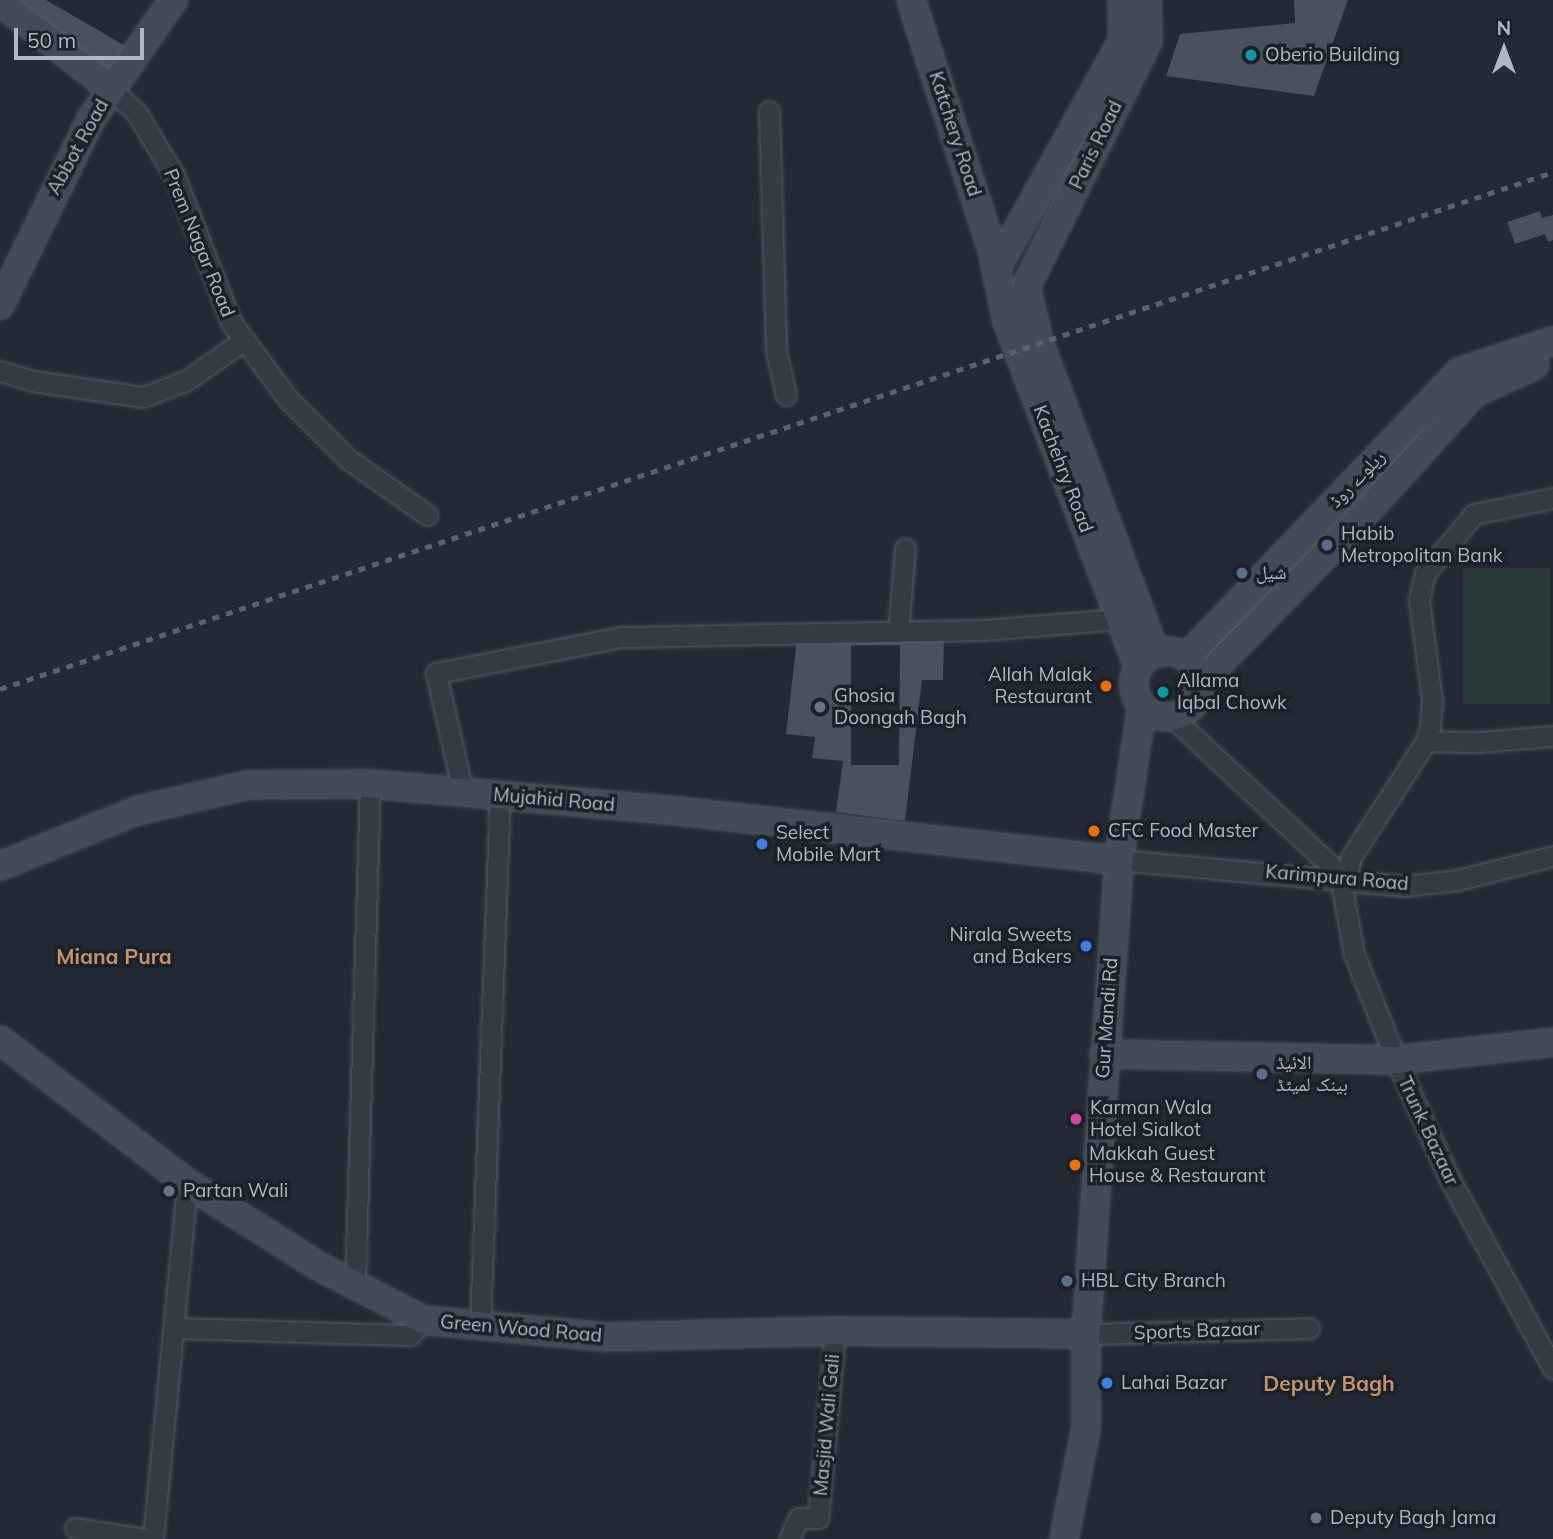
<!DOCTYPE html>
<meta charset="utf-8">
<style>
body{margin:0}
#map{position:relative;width:1553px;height:1539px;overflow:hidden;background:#232a35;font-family:Mulish,"Noto Naskh Arabic",sans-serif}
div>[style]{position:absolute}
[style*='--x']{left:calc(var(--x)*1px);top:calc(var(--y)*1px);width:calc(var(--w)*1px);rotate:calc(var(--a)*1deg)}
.green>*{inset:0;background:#29393a;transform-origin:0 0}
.building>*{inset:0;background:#49515e}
.roads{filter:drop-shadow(0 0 2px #535a63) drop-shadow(0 0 2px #535a63)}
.street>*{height:19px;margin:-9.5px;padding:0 9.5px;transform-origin:9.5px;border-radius:9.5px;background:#363c45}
.secondary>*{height:26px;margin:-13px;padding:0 13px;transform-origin:13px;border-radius:13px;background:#444b58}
.secondary>.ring{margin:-13px;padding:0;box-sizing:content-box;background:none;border:26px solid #444b58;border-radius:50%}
.rail>*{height:5px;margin-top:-2.5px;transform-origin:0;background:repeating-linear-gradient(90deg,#5a626e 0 7px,transparent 0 14px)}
.dots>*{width:19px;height:19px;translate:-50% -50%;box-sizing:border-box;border:4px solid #1b212a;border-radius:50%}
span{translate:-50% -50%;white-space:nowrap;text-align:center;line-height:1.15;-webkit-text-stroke:7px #1b212a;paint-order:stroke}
.poi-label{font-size:19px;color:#b0b7c2}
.left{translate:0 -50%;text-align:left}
.right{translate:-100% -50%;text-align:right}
.street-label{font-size:19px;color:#b0b7c2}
.neighbourhood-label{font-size:21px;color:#c59368;font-weight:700}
.north{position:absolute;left:1469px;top:14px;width:70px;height:70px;-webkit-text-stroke:5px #1b212a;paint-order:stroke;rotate:0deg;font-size:19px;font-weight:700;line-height:28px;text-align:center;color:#b0b7c2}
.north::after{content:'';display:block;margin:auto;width:24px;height:32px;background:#b0b7c2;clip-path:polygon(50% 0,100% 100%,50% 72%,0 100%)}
.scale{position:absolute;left:14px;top:28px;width:130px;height:32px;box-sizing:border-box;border:4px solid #b0b7c2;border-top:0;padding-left:9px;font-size:21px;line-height:24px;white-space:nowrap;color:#b0b7c2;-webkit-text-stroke:5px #1b212a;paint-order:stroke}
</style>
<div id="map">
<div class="green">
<i style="left:1463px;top:568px;width:87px;height:136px"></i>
</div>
<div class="building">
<i style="clip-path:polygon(21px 0,46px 0,129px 48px,108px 73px,19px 3px)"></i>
<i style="clip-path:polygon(1294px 0,1348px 0,1314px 96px,1166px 76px,1180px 34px,1295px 23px)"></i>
<i style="clip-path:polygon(1540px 211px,1542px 218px,1553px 215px,1553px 240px,1548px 242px,1545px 234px,1515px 244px,1507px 222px)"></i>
<i style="clip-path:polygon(evenodd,944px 636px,943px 680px,922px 680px,905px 821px,836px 812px,843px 761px,812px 758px,815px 737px,786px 734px,797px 639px,944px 636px,851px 645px,900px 645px,899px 765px,851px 765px,851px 645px)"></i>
</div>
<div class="roads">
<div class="street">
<i style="--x:110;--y:88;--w:35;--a:43"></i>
<i style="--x:136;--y:112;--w:74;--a:58.9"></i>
<i style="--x:174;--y:175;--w:158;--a:68.8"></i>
<i style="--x:231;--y:322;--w:96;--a:53.5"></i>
<i style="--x:288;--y:399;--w:85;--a:45"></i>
<i style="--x:348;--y:459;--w:97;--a:35.3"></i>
<i style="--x:769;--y:111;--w:240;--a:88.3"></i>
<i style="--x:776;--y:351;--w:45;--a:77.2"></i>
<i style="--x:0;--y:371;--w:34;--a:17"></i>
<i style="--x:33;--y:381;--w:111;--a:8.3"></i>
<i style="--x:143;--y:397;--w:47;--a:-21.1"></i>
<i style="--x:187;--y:380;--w:70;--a:-35.1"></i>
<i style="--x:1553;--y:498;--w:81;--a:168.6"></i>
<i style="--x:1474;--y:514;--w:77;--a:129.7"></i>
<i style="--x:1425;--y:573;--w:28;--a:103"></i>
<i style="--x:1419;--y:600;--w:103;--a:82.7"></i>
<i style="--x:1432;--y:702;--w:25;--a:95"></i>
<i style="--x:1430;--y:727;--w:15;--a:106"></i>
<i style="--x:1426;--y:741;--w:138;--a:122.9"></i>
<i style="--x:1351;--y:857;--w:37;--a:103"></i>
<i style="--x:1343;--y:893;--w:62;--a:79.8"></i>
<i style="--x:1354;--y:954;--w:114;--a:68.4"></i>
<i style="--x:1396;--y:1060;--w:129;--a:65.8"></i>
<i style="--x:1449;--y:1178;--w:217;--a:61.4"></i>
<i style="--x:898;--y:632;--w:84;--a:-85.2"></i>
<i style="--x:1172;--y:717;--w:236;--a:43.1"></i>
<i style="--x:1426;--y:741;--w:52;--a:1.1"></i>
<i style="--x:1478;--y:742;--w:75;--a:-4.6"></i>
<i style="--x:463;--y:792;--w:122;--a:-102.8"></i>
<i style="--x:436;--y:673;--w:189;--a:-11"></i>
<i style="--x:622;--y:637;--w:360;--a:-1.1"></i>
<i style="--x:982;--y:630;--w:138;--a:-4.6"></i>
<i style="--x:1119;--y:860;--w:286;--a:5.2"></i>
<i style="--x:1404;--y:886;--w:54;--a:-6.3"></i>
<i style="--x:1458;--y:880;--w:98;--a:-14.2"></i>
<i style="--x:355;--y:1285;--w:501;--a:-88.29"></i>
<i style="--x:480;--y:1326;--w:531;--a:-87.84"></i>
<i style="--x:174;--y:1328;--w:236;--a:1.7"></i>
<i style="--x:410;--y:1335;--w:20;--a:-49"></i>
<i style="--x:1086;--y:1334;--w:223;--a:-1.5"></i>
<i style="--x:75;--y:1528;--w:71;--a:8.9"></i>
<i style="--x:153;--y:1539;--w:358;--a:-84.5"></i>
<i style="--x:789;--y:1539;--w:23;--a:-65"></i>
<i style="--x:799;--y:1518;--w:19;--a:0"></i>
<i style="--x:818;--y:1518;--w:188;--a:-84.8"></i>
</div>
<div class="secondary">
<i style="--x:911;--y:0;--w:262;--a:72"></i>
<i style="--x:992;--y:249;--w:74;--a:78.2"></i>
<i style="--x:1007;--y:321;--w:369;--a:69.2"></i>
<i style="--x:1147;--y:0;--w:41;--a:88.6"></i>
<i style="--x:1148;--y:41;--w:275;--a:116.4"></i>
<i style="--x:1026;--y:287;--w:57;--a:76.7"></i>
<i style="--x:1039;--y:342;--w:332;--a:69.5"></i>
<i style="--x:0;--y:2;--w:140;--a:38"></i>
<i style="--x:996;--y:269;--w:262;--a:-61"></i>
<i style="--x:1123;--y:40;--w:40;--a:-91.4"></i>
<i style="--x:0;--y:305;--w:207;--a:-63.9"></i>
<i style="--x:91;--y:119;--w:145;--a:-55.4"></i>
<i class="ring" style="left:1134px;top:651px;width:40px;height:40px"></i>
<i style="--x:1187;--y:657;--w:394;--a:-46.3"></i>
<i style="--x:1459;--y:372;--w:99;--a:-18.3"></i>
<i style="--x:1200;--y:683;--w:217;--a:-45.6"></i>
<i style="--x:1352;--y:528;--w:182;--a:-47.9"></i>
<i style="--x:1474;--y:393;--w:67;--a:-24.7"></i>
<i style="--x:0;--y:866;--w:147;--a:-22"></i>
<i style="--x:136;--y:811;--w:115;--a:-13.1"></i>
<i style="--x:248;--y:785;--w:122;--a:-0.5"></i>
<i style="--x:370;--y:784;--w:301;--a:5"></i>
<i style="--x:670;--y:810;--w:452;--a:6.4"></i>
<i style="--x:0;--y:1040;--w:235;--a:37.4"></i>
<i style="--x:187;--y:1183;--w:157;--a:32.3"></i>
<i style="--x:320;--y:1267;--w:116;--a:27.2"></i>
<i style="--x:423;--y:1320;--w:184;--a:5.3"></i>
<i style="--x:606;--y:1337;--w:229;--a:-1.5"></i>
<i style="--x:835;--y:1331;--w:251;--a:0.7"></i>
<i style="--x:1104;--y:1054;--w:292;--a:1.2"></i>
<i style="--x:1396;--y:1060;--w:158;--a:-6.5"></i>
<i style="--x:1064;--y:1539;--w:112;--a:-78.7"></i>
<i style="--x:1086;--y:1429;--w:95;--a:-90"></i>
<i style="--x:1086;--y:1334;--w:475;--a:-86"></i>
<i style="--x:1119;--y:860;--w:156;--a:-81.5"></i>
</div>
</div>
<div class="rail">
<i style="--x:0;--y:689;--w:1637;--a:-18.41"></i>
</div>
<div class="dots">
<i style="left:1251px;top:55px;background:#0f9aa8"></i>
<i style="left:1327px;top:545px;background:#5c6f8a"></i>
<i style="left:1242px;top:573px;background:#5c6f8a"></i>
<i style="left:1106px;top:686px;background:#e8710a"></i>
<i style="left:1163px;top:692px;background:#0f9aa8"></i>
<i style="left:820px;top:707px;background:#6b7280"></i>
<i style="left:1094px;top:831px;background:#e8710a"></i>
<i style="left:762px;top:844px;background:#3f7fe0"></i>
<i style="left:1086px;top:946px;background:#3f7fe0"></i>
<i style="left:1262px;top:1074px;background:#5c6f8a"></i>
<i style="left:1076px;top:1119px;background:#d1479c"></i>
<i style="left:1075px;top:1165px;background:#e8710a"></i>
<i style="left:169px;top:1191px;background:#6b7280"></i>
<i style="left:1067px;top:1281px;background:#5c6f8a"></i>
<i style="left:1107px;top:1383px;background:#3f7fe0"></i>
<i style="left:1316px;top:1518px;background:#6b7280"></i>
</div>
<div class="poi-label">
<span class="left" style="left:1265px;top:55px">Oberio Building</span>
<span class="left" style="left:1341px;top:545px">Habib<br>Metropolitan Bank</span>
<span class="left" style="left:1256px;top:573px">شیل</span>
<span class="right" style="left:1092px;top:686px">Allah Malak<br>Restaurant</span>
<span class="left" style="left:1177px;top:692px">Allama<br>Iqbal Chowk</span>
<span class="left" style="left:834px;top:707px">Ghosia<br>Doongah Bagh</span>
<span class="left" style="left:1108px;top:831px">CFC Food Master</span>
<span class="left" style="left:776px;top:844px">Select<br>Mobile Mart</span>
<span class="right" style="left:1072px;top:946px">Nirala Sweets<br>and Bakers</span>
<span class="left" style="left:1276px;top:1074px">الائیڈ<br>بینک لمیٹڈ</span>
<span class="left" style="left:1090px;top:1119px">Karman Wala<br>Hotel Sialkot</span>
<span class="left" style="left:1089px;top:1165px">Makkah Guest<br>House &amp; Restaurant</span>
<span class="left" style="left:183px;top:1191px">Partan Wali</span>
<span class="left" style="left:1081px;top:1281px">HBL City Branch</span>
<span class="left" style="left:1121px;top:1383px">Lahai Bazar</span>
<span class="left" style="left:1330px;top:1518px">Deputy Bagh Jama</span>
</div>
<div class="street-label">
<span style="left:955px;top:134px;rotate:72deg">Katchery Road</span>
<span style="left:1096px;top:145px;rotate:-64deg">Paris Road</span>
<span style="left:78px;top:147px;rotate:-61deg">Abbot Road</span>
<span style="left:199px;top:243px;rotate:68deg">Prem Nagar Road</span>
<span style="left:1063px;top:469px;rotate:69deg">Kachehry Road</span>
<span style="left:1357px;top:479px;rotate:-46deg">ریلوے روڈ</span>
<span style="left:554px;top:800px;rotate:5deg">Mujahid Road</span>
<span style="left:1337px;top:878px;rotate:5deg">Karimpura Road</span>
<span style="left:1107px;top:1018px;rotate:-86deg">Gur Mandi Rd</span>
<span style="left:1428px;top:1131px;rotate:65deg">Trunk Bazaar</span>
<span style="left:521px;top:1329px;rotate:5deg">Green Wood Road</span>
<span style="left:1197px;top:1331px;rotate:-2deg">Sports Bazaar</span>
<span style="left:827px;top:1425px;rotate:-85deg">Masjid Wali Gali</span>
</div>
<div class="neighbourhood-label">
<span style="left:114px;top:956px">Miana Pura</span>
<span style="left:1329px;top:1383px">Deputy Bagh</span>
</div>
<div class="north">N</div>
<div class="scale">50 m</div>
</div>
